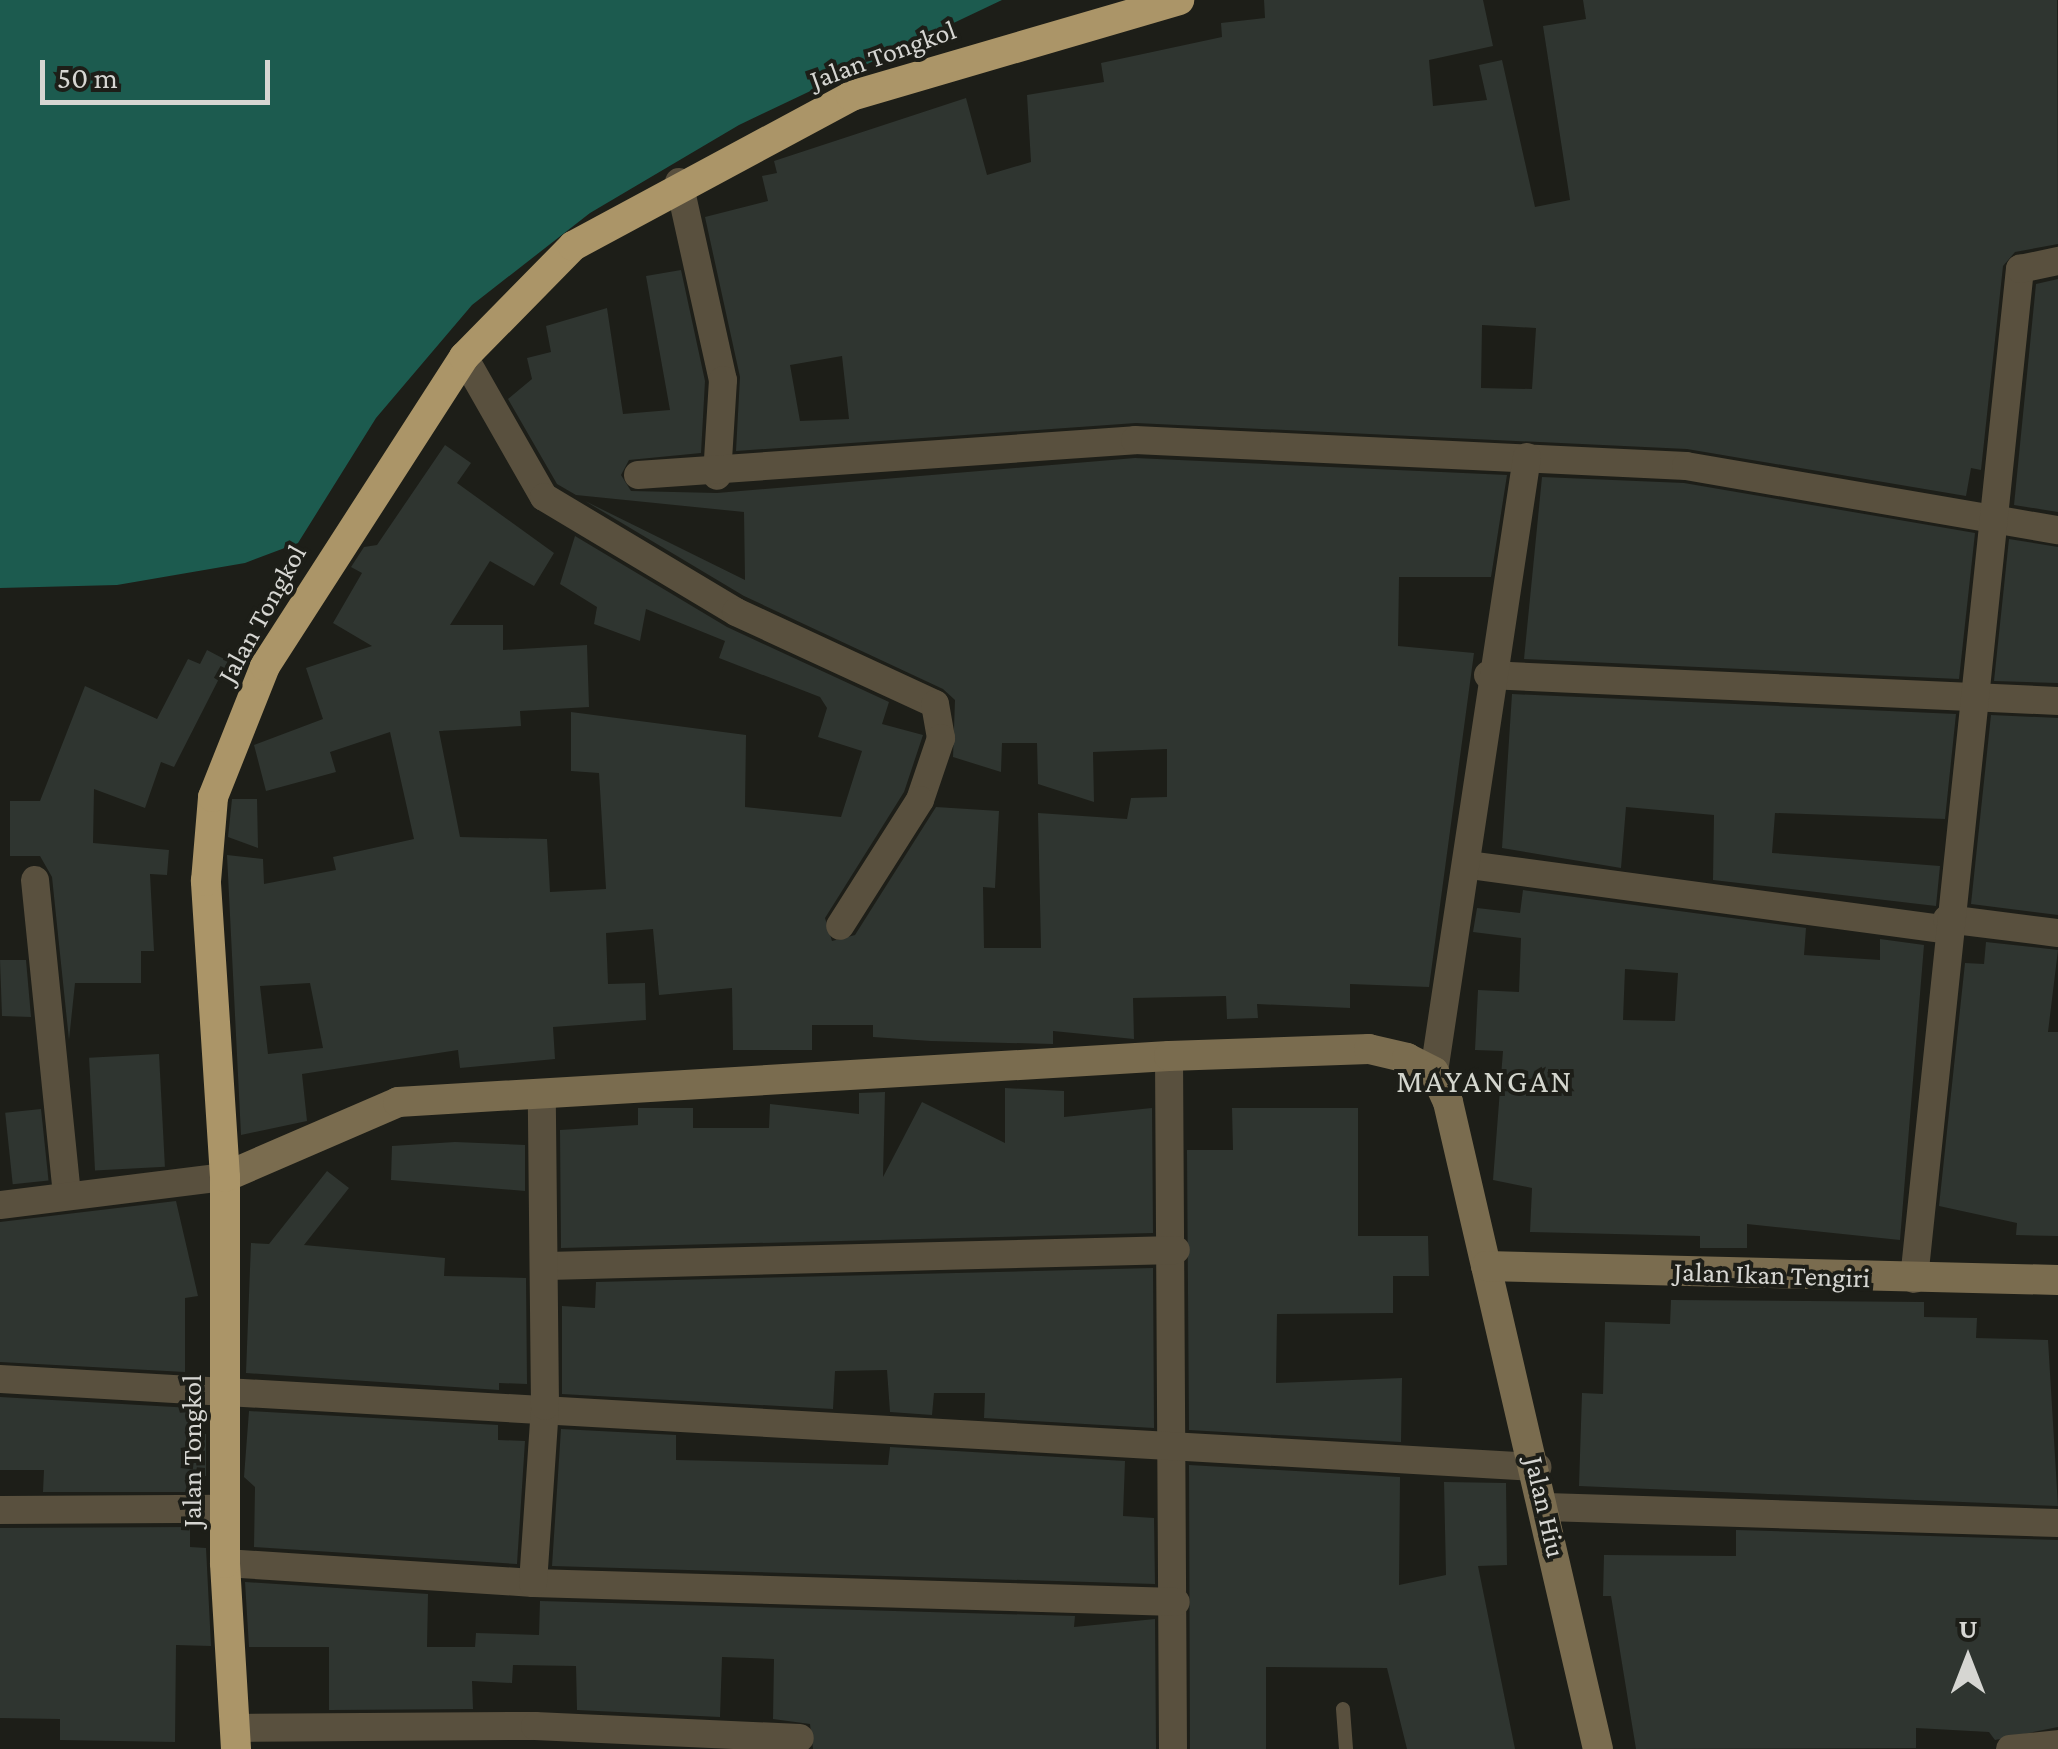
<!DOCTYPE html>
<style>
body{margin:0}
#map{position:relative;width:2058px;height:1749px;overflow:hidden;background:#1d1e18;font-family:"Crimson Pro",serif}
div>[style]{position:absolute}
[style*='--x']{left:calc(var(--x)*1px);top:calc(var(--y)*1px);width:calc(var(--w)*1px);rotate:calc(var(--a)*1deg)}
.water>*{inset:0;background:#1c5b4f}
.building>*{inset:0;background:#2f3530;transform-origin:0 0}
.lane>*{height:14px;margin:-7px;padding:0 7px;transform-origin:7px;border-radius:7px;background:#59503e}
.street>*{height:28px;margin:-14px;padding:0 14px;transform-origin:14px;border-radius:14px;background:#59503e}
.secondary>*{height:30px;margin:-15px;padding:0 15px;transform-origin:15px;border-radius:15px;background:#7a6c4f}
.highway>*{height:30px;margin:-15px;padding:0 15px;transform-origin:15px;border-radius:15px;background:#ab9568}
span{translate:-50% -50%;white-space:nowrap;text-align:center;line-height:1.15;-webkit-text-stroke:8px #1d1e18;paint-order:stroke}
.street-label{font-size:28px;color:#d6d6d2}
.quarter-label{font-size:32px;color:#d4d6ce;letter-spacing:2.5px}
.north{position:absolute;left:1918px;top:1609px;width:100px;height:100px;-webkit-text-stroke:8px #1d1e18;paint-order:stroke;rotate:0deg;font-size:28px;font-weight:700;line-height:40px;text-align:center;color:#d6d6d2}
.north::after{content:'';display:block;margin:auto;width:35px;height:45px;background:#d6d6d2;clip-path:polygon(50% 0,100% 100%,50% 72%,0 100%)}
.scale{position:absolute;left:40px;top:60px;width:230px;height:45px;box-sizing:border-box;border:5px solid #d6d6d2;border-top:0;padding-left:12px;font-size:30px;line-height:35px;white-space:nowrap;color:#d6d6d2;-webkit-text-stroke:8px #1d1e18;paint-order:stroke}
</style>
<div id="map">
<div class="water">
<i style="clip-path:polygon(0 0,1002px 0,739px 125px,590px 213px,472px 305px,376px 418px,298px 543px,245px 563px,117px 585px,0 588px)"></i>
</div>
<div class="building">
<i style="clip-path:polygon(evenodd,1264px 0,1483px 0,1493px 46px,1429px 60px,1433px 106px,1487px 100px,1479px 65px,1502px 60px,1535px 207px,1570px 200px,1543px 26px,1586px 19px,1583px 0,2057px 0,2058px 244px,2015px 252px,2003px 266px,1981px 470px,1971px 468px,1966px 496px,1687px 449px,1136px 423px,736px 451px,740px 377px,705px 217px,768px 201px,762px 176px,777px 173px,774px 161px,966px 98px,987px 175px,1031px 162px,1027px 95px,1104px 82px,1101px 63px,1222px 37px,1221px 23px,1265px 18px,1264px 0,1482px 325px,1536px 328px,1532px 389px,1481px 388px,1482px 325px,1264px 0,842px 356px,849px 419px,800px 421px,790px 365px,842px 356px)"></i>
<i style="clip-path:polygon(evenodd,681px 270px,705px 381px,701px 453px,629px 460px,621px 475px,631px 491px,717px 493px,1135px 458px,1507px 475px,1491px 577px,1399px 577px,1398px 646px,1474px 653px,1429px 987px,1350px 984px,1350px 1008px,1257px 1004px,1258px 1018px,1227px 1019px,1226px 996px,1133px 998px,1134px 1039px,1053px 1031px,1053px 1044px,931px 1041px,873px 1037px,873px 1025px,812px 1025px,812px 1050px,733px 1050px,732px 988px,659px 995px,653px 929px,606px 933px,608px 984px,645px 983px,646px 1020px,553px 1027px,555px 1059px,460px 1068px,458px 1050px,302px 1074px,307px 1121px,241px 1135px,227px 855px,263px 859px,264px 884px,336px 870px,333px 857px,414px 839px,390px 732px,330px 752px,336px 772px,266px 791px,254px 745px,323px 719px,306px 668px,372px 646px,333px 623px,362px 573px,351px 567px,364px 547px,377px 545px,445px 445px,471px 463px,457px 483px,554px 553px,534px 586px,490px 561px,450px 625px,503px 625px,503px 650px,587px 645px,589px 707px,520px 711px,521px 726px,439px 731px,460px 837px,547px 839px,550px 892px,606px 889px,599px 773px,571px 771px,571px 712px,746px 735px,745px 807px,841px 817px,862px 751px,818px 737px,827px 708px,820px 697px,719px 658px,725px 641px,646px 609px,640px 641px,594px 624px,597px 607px,560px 584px,575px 536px,727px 627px,889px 702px,882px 724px,923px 735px,904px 792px,825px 918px,832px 941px,855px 935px,936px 807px,999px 811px,995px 888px,983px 887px,984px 948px,1041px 948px,1038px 813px,1127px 819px,1131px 798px,1167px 797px,1167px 749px,1093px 752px,1094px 802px,1038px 784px,1037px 743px,1002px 743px,1001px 772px,953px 757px,955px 700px,943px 689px,744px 596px,585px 501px,745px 580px,744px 512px,576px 495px,557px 484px,508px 399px,532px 379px,527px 358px,551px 352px,546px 326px,607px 308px,623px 414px,670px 410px,646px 276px,681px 270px,310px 983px,323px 1048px,268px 1054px,260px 986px,310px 983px)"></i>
<i style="clip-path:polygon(2058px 279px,2058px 512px,2014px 505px,2036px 284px)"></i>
<i style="clip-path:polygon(1542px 477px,1684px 483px,1975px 533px,1959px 679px,1524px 659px)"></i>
<i style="clip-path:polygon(2009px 539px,2058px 547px,2058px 683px,1994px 681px)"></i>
<i style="clip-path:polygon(207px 650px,228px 661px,174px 767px,161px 762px,145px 808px,94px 789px,93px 843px,169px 850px,167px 875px,150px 874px,154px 951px,141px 951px,141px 983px,75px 983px,69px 1040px,52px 877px,40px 856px,10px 856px,10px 801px,40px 801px,85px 686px,157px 719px,188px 659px,200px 664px)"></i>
<i style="clip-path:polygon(1512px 694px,1956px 714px,1945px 819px,1775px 813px,1772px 853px,1940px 866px,1936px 906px,1713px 880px,1714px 815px,1626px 807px,1621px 868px,1502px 848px)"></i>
<i style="clip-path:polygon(1991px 715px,2058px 718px,2058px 915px,1971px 904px)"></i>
<i style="clip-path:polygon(232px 799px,257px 799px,258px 848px,228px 837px)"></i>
<i style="clip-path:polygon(evenodd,1523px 890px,1806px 928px,1804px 955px,1880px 960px,1880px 939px,1924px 945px,1900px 1240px,1747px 1224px,1747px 1248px,1700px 1248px,1700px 1236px,1530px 1232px,1532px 1188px,1493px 1180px,1503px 1051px,1475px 1050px,1478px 990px,1519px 992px,1521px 938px,1473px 932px,1477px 908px,1520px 913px,1523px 890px,1625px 969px,1678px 973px,1675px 1021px,1623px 1020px,1625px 969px)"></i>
<i style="clip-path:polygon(1986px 942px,2058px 950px,2048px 1032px,2058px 1032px,2058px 1236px,2016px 1235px,2017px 1223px,1939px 1206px,1965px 963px,1984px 964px)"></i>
<i style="clip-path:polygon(0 960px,26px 960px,31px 1017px,2px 1016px)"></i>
<i style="left:159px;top:1054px;width:113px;height:70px;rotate:87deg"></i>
<i style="clip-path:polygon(1005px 1088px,1064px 1091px,1064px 1117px,1152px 1108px,1153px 1233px,561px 1248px,560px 1130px,638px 1125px,638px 1108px,693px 1108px,693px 1128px,769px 1128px,770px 1104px,859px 1114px,859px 1093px,885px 1092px,883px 1177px,922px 1102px,1005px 1143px)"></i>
<i style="clip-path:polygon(1232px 1108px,1358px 1108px,1358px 1236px,1428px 1236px,1429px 1276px,1393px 1276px,1393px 1313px,1277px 1314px,1276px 1383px,1402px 1378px,1401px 1442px,1189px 1430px,1187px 1150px,1233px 1150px)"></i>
<i style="left:41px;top:1109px;width:72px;height:36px;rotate:84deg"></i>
<i style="clip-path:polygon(455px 1142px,525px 1145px,525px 1191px,391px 1180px,392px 1146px)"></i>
<i style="clip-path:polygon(327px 1171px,349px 1188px,304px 1245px,445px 1258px,444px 1276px,526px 1278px,527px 1384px,499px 1383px,499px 1390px,246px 1373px,251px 1243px,269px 1244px)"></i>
<i style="clip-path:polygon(176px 1201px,198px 1296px,185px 1298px,185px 1372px,0 1362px,0 1222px)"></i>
<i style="clip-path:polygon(1153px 1268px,1154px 1428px,984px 1418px,985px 1393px,934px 1393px,932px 1415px,890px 1412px,887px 1370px,835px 1371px,833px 1409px,562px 1394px,562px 1306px,595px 1308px,596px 1282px)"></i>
<i style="clip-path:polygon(1671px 1300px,1924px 1302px,1924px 1317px,1977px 1318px,1976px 1338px,2048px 1340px,2058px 1506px,1579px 1486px,1582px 1393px,1603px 1394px,1605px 1322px,1670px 1324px)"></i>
<i style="clip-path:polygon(0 1397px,192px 1408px,192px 1434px,206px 1434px,206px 1476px,191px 1476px,191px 1492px,43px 1492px,44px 1470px,0 1470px)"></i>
<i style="clip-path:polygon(249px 1411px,498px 1425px,498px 1440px,525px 1441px,517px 1564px,254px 1547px,255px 1487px,244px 1477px)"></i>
<i style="clip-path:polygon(561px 1429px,676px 1435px,676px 1460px,888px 1465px,890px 1447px,1125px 1461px,1123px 1516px,1154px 1518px,1155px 1584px,552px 1566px)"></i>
<i style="clip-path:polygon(1189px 1465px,1400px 1477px,1399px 1585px,1446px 1575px,1444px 1482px,1506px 1483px,1507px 1565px,1478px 1566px,1515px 1749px,1407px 1749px,1387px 1668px,1266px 1667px,1266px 1749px,1190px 1749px)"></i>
<i style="clip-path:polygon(190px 1527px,190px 1547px,206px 1548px,211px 1646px,176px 1645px,175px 1742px,60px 1740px,60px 1719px,0 1718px,0 1528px)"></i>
<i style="clip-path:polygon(1736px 1530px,2058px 1540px,2058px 1727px,1995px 1740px,1989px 1732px,1916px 1728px,1916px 1748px,1636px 1749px,1611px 1596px,1603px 1596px,1604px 1555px,1736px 1556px)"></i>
<i style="clip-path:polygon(245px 1582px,428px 1594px,427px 1647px,475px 1647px,476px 1633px,539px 1635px,540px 1601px,1075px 1616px,1074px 1627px,1155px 1619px,1156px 1749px,813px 1749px,810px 1724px,773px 1719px,774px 1659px,722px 1657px,720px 1717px,577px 1710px,576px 1666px,513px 1665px,512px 1683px,472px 1681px,473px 1709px,329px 1710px,329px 1647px,249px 1647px)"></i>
</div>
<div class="lane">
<i style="--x:1343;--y:1709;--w:40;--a:85.7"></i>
</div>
<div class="street">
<i style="--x:679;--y:182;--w:203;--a:77.5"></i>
<i style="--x:723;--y:380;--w:96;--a:93.6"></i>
<i style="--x:464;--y:357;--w:161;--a:60.3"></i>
<i style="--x:544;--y:497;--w:224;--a:30.9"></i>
<i style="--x:736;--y:612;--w:219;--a:24.8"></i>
<i style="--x:935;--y:704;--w:35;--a:80"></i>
<i style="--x:941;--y:738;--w:65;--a:108.7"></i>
<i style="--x:920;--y:800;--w:149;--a:122.4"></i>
<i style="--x:638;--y:475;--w:498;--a:-4"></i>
<i style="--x:1135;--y:440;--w:552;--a:2.7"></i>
<i style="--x:1686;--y:466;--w:377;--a:9.8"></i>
<i style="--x:1488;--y:675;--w:571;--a:2.61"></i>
<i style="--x:1469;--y:865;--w:482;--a:7.7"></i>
<i style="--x:35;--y:880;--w:316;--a:84.2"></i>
<i style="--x:1947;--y:919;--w:112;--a:7.2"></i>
<i style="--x:1169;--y:1056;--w:693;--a:89.67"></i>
<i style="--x:1434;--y:1072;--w:622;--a:-81.4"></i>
<i style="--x:0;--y:1205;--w:227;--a:-7.1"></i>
<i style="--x:547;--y:1266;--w:629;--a:-1.46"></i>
<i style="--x:1914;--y:1279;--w:1016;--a:-84.01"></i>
<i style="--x:2020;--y:269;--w:39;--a:-12"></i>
<i style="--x:0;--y:1379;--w:1540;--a:3.28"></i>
<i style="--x:1546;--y:1507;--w:512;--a:1.79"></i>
<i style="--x:0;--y:1510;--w:225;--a:-0.3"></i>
<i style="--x:225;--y:1563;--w:309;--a:3.7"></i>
<i style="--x:533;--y:1583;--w:643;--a:1.69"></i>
<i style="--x:533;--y:1583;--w:177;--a:-86.1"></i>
<i style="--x:545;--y:1406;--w:311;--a:-90.6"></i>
<i style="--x:234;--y:1728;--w:301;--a:-0.4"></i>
<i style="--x:535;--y:1726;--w:265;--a:2.6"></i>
<i style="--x:2010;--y:1749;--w:48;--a:-5.9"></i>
</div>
<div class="secondary">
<i style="--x:225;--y:1177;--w:189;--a:-23.4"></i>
<i style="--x:398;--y:1102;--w:772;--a:-3.41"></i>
<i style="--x:1169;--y:1056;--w:200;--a:-2"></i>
<i style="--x:1369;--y:1049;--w:39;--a:13"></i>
<i style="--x:1407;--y:1058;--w:30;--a:27"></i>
<i style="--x:1434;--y:1072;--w:33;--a:65"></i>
<i style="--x:1448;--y:1102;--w:664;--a:76.95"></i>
<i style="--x:1486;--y:1266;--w:572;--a:1.4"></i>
</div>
<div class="highway">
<i style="--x:236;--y:1749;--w:186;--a:-93.4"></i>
<i style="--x:225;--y:1563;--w:386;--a:-90"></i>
<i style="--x:225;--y:1177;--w:297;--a:-93.7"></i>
<i style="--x:206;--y:881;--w:84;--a:-85.2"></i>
<i style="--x:213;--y:797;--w:141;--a:-68.3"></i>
<i style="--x:265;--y:666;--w:368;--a:-57.2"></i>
<i style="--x:464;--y:357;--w:156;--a:-45.5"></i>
<i style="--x:573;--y:246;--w:316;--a:-28.3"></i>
<i style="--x:851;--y:96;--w:342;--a:-16.3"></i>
</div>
<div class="street-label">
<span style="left:883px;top:55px;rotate:-20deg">Jalan Tongkol</span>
<span style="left:262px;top:614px;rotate:-61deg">Jalan Tongkol</span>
<span style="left:1772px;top:1275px;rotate:2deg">Jalan Ikan Tengiri</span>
<span style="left:192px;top:1451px;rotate:-90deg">Jalan Tongkol</span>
<span style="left:1545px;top:1507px;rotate:77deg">Jalan Hiu</span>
</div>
<div class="quarter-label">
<span style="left:1485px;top:1081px">MAYANGAN</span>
</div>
<div class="north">U</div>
<div class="scale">50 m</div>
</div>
